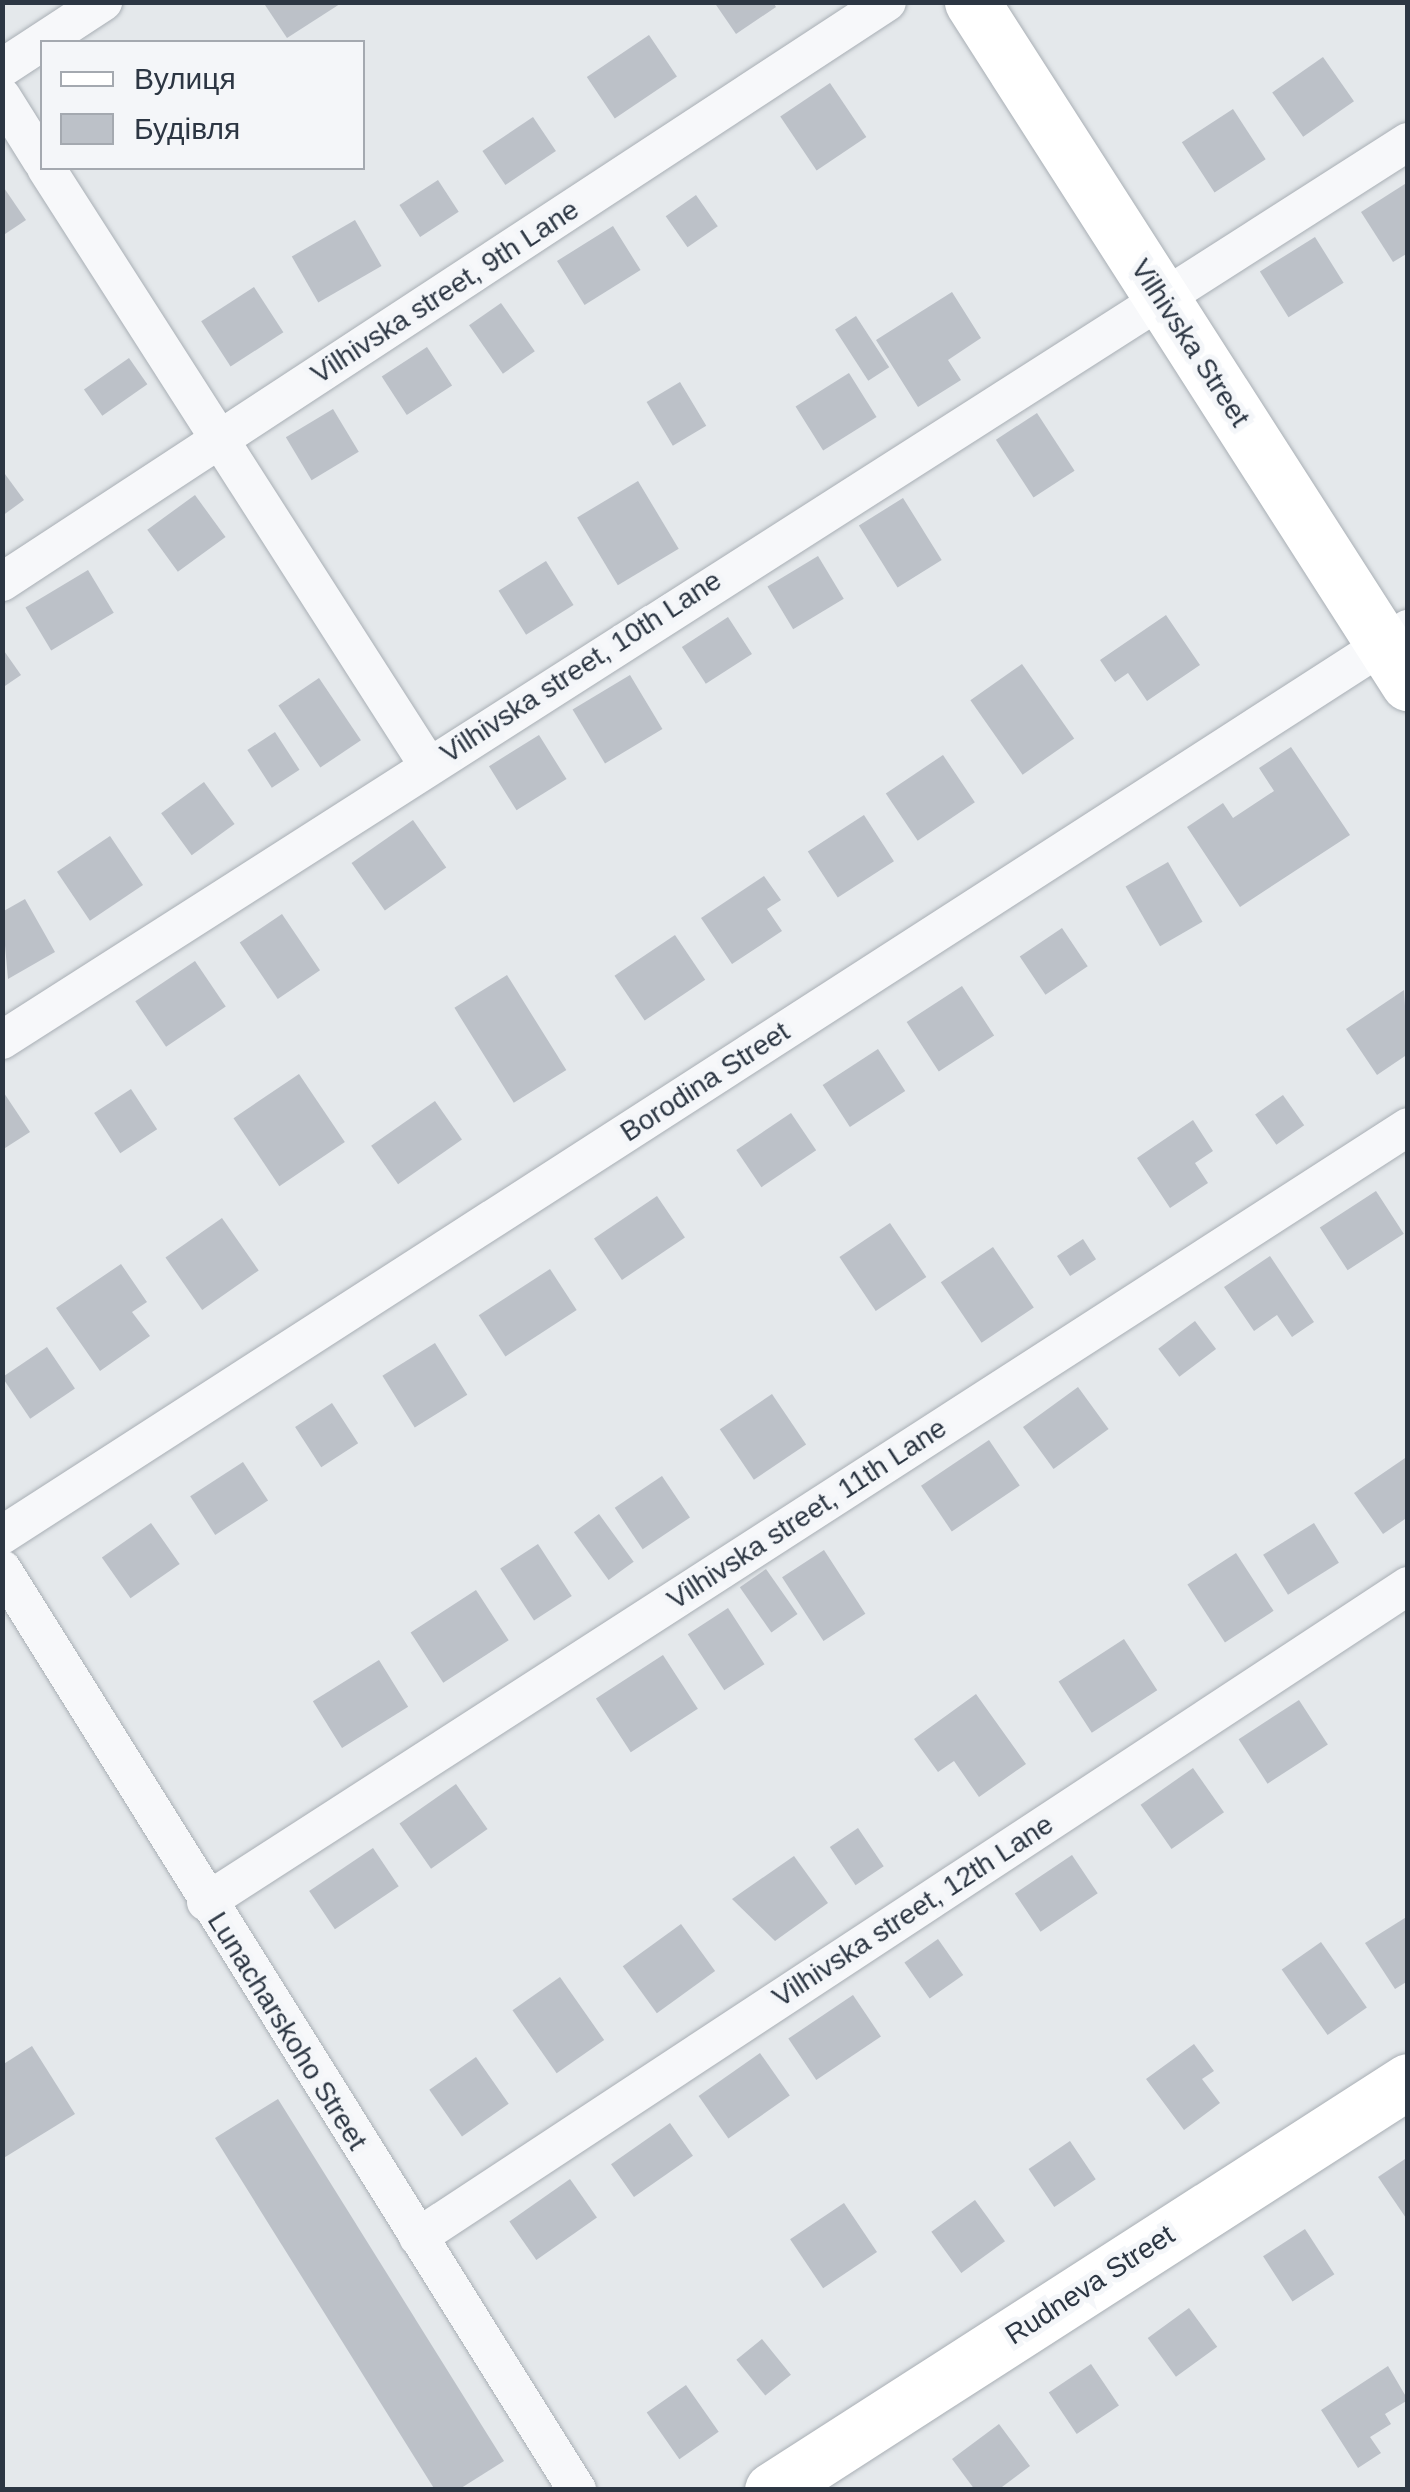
<!DOCTYPE html>
<meta charset="utf-8">
<style>
body{margin:0}
#map{position:relative;width:1410px;height:2492px;overflow:hidden;background:#e4e8eb;font-family:Arial,sans-serif}
div>[style]{position:absolute}
[style*='--x']{left:calc(var(--x)*1px);top:calc(var(--y)*1px);width:calc(var(--w)*1px);rotate:calc(var(--a)*1deg)}
.building>*{inset:0;background:#bcc1c8;transform-origin:0 0}
.roads{filter:drop-shadow(0 0 2px #a9afb5) drop-shadow(0 0 2px #a9afb5)}
.street>*{height:38px;margin:-19px;padding:0 19px;transform-origin:19px;border-radius:19px;background:#f7f8fa}
.secondary>*{height:55px;margin:-27.5px;padding:0 27.5px;transform-origin:27.5px;border-radius:27.5px;background:#fff}
span{translate:-50% -50%;white-space:nowrap;text-align:center;line-height:1.15;-webkit-text-stroke:10px #f4f6f9;paint-order:stroke}
.street-label{font-size:28px;color:#2c3643}
.frame{position:absolute;inset:0;border:5px solid #2c3643;pointer-events:none}
.legend{position:absolute;left:40px;top:40px;width:325px;height:130px;box-sizing:border-box;background:#f4f6f9;border:2px solid #a4a9b0;margin:0;padding:12px 18px;list-style:none;font-size:30px;color:#2c3643}
.legend li{display:flex;align-items:center;gap:20px;height:50px}
.legend b{width:50px;border:2px solid #a4a9b0}
</style>
<div id="map">
<div class="building">
<i style="clip-path:polygon(263px 2px,343px 2px,287px 38px)"></i>
<i style="clip-path:polygon(714px 2px,773px 2px,776px 7px,736px 34px)"></i>
<i style="left:649px;top:35px;width:50px;height:75px;rotate:56deg"></i>
<i style="left:1323px;top:57px;width:54px;height:62px;rotate:55deg"></i>
<i style="left:830px;top:83px;width:65px;height:60px;rotate:56deg"></i>
<i style="left:1233px;top:109px;width:60px;height:61px;rotate:57deg"></i>
<i style="left:533px;top:117px;width:41px;height:61px;rotate:56deg"></i>
<i style="left:438px;top:180px;width:38px;height:46px;rotate:57deg"></i>
<i style="clip-path:polygon(1408px 182px,1408px 253px,1393px 262px,1361px 212px)"></i>
<i style="clip-path:polygon(2px 185px,26px 220px,2px 236px)"></i>
<i style="left:696px;top:195px;width:38px;height:37px;rotate:55deg"></i>
<i style="left:355px;top:220px;width:53px;height:73px;rotate:60deg"></i>
<i style="left:613px;top:226px;width:52px;height:66px;rotate:58deg"></i>
<i style="left:1315px;top:237px;width:54px;height:65px;rotate:58deg"></i>
<i style="left:254px;top:287px;width:54px;height:63px;rotate:57deg"></i>
<i style="clip-path:polygon(952px 292px,981px 338px,948px 360px,961px 380px,918px 407px,876px 340px)"></i>
<i style="left:501px;top:303px;width:59px;height:39px;rotate:55deg"></i>
<i style="left:856px;top:316px;width:61px;height:25px;rotate:57deg"></i>
<i style="left:427px;top:347px;width:46px;height:54px;rotate:57deg"></i>
<i style="left:129px;top:358px;width:32px;height:55px;rotate:55deg"></i>
<i style="left:849px;top:373px;width:52px;height:63px;rotate:58deg"></i>
<i style="left:680px;top:382px;width:51px;height:39px;rotate:59deg"></i>
<i style="left:333px;top:409px;width:50px;height:55px;rotate:59deg"></i>
<i style="left:1037px;top:413px;width:69px;height:49px;rotate:57deg"></i>
<i style="clip-path:polygon(2px 470px,24px 500px,2px 516px)"></i>
<i style="left:638px;top:481px;width:79px;height:71px;rotate:59deg"></i>
<i style="left:195px;top:495px;width:52px;height:59px;rotate:54deg"></i>
<i style="left:903px;top:498px;width:73px;height:52px;rotate:58deg"></i>
<i style="left:818px;top:556px;width:50px;height:59px;rotate:59deg"></i>
<i style="left:546px;top:561px;width:52px;height:56px;rotate:58deg"></i>
<i style="left:88px;top:570px;width:50px;height:73px;rotate:59deg"></i>
<i style="clip-path:polygon(1166px 615px,1200px 665px,1147px 701px,1128px 673px,1115px 682px,1100px 660px)"></i>
<i style="left:728px;top:617px;width:44px;height:55px;rotate:57deg"></i>
<i style="clip-path:polygon(2px 648px,21px 675px,2px 688px)"></i>
<i style="left:1022px;top:664px;width:91px;height:63px;rotate:55deg"></i>
<i style="left:630px;top:675px;width:63px;height:67px;rotate:59deg"></i>
<i style="left:319px;top:678px;width:75px;height:49px;rotate:56deg"></i>
<i style="left:275px;top:732px;width:45px;height:33px;rotate:57deg"></i>
<i style="left:539px;top:735px;width:52px;height:59px;rotate:58deg"></i>
<i style="clip-path:polygon(1291px 747px,1350px 835px,1240px 907px,1187px 827px,1223px 803px,1233px 818px,1274px 791px,1259px 768px)"></i>
<i style="left:943px;top:755px;width:57px;height:69px;rotate:56deg"></i>
<i style="left:204px;top:782px;width:52px;height:53px;rotate:54deg"></i>
<i style="left:864px;top:815px;width:55px;height:67px;rotate:57deg"></i>
<i style="left:413px;top:820px;width:58px;height:75px;rotate:55deg"></i>
<i style="left:110px;top:836px;width:59px;height:64px;rotate:56deg"></i>
<i style="left:1168px;top:862px;width:69px;height:49px;rotate:60deg"></i>
<i style="clip-path:polygon(764px 876px,781px 900px,767px 909px,782px 931px,732px 964px,701px 918px)"></i>
<i style="clip-path:polygon(25px 899px,55px 952px,8px 979px,2px 912px)"></i>
<i style="left:282px;top:914px;width:68px;height:51px;rotate:56deg"></i>
<i style="left:1062px;top:928px;width:46px;height:51px;rotate:56deg"></i>
<i style="left:675px;top:935px;width:54px;height:73px;rotate:56deg"></i>
<i style="left:195px;top:961px;width:55px;height:72px;rotate:56deg"></i>
<i style="left:507px;top:975px;width:112px;height:62px;rotate:58deg"></i>
<i style="left:962px;top:986px;width:59px;height:66px;rotate:57deg"></i>
<i style="clip-path:polygon(1404px 990px,1408px 1054px,1377px 1075px,1346px 1029px)"></i>
<i style="left:878px;top:1049px;width:50px;height:66px;rotate:57deg"></i>
<i style="left:299px;top:1074px;width:82px;height:79px;rotate:56deg"></i>
<i style="left:131px;top:1089px;width:48px;height:44px;rotate:57deg"></i>
<i style="clip-path:polygon(2px 1090px,30px 1132px,2px 1150px)"></i>
<i style="left:1283px;top:1095px;width:37px;height:34px;rotate:55deg"></i>
<i style="left:435px;top:1101px;width:47px;height:78px;rotate:55deg"></i>
<i style="left:791px;top:1113px;width:45px;height:66px;rotate:56deg"></i>
<i style="clip-path:polygon(1193px 1120px,1213px 1151px,1195px 1163px,1208px 1183px,1170px 1208px,1137px 1158px)"></i>
<i style="left:1376px;top:1191px;width:51px;height:67px;rotate:57deg"></i>
<i style="left:657px;top:1196px;width:50px;height:76px;rotate:56deg"></i>
<i style="left:222px;top:1218px;width:64px;height:69px;rotate:55deg"></i>
<i style="left:890px;top:1223px;width:65px;height:61px;rotate:56deg"></i>
<i style="left:1083px;top:1239px;width:24px;height:31px;rotate:57deg"></i>
<i style="left:993px;top:1247px;width:73px;height:63px;rotate:56deg"></i>
<i style="clip-path:polygon(1270px 1256px,1314px 1322px,1292px 1337px,1277px 1315px,1254px 1331px,1224px 1287px)"></i>
<i style="clip-path:polygon(121px 1264px,147px 1302px,132px 1312px,150px 1336px,100px 1371px,56px 1308px)"></i>
<i style="left:550px;top:1269px;width:49px;height:85px;rotate:57deg"></i>
<i style="left:1195px;top:1321px;width:35px;height:46px;rotate:53deg"></i>
<i style="left:435px;top:1343px;width:61px;height:62px;rotate:58deg"></i>
<i style="left:47px;top:1347px;width:50px;height:54px;rotate:56deg"></i>
<i style="left:1078px;top:1387px;width:52px;height:68px;rotate:54deg"></i>
<i style="left:772px;top:1394px;width:61px;height:63px;rotate:56deg"></i>
<i style="left:332px;top:1403px;width:48px;height:44px;rotate:57deg"></i>
<i style="left:989px;top:1440px;width:55px;height:82px;rotate:56deg"></i>
<i style="clip-path:polygon(1408px 1456px,1408px 1517px,1383px 1534px,1354px 1493px)"></i>
<i style="left:243px;top:1462px;width:46px;height:63px;rotate:57deg"></i>
<i style="left:662px;top:1476px;width:50px;height:57px;rotate:56deg"></i>
<i style="left:599px;top:1514px;width:59px;height:31px;rotate:54deg"></i>
<i style="left:151px;top:1523px;width:50px;height:60px;rotate:55deg"></i>
<i style="left:1314px;top:1523px;width:47px;height:60px;rotate:58deg"></i>
<i style="left:538px;top:1544px;width:62px;height:45px;rotate:57deg"></i>
<i style="left:824px;top:1550px;width:76px;height:50px;rotate:57deg"></i>
<i style="left:1236px;top:1553px;width:69px;height:58px;rotate:57deg"></i>
<i style="left:766px;top:1569px;width:55px;height:32px;rotate:55deg"></i>
<i style="left:476px;top:1590px;width:60px;height:78px;rotate:57deg"></i>
<i style="left:728px;top:1608px;width:67px;height:48px;rotate:57deg"></i>
<i style="left:1124px;top:1639px;width:61px;height:78px;rotate:57deg"></i>
<i style="left:663px;top:1655px;width:64px;height:80px;rotate:57deg"></i>
<i style="left:379px;top:1660px;width:55px;height:78px;rotate:58deg"></i>
<i style="clip-path:polygon(976px 1694px,1026px 1764px,979px 1797px,954px 1761px,938px 1772px,914px 1739px)"></i>
<i style="left:1299px;top:1700px;width:53px;height:72px;rotate:57deg"></i>
<i style="left:1193px;top:1768px;width:54px;height:64px;rotate:55deg"></i>
<i style="left:456px;top:1784px;width:55px;height:69px;rotate:55deg"></i>
<i style="left:858px;top:1828px;width:46px;height:34px;rotate:56deg"></i>
<i style="left:373px;top:1848px;width:46px;height:77px;rotate:56deg"></i>
<i style="left:1072px;top:1855px;width:46px;height:69px;rotate:56deg"></i>
<i style="clip-path:polygon(794px 1856px,828px 1903px,775px 1941px,732px 1899px)"></i>
<i style="clip-path:polygon(1408px 1916px,1408px 1981px,1395px 1989px,1365px 1943px)"></i>
<i style="left:681px;top:1924px;width:58px;height:72px;rotate:54deg"></i>
<i style="left:938px;top:1939px;width:44px;height:41px;rotate:55deg"></i>
<i style="left:1321px;top:1942px;width:80px;height:48px;rotate:55deg"></i>
<i style="left:560px;top:1977px;width:77px;height:58px;rotate:55deg"></i>
<i style="left:853px;top:1995px;width:50px;height:78px;rotate:56deg"></i>
<i style="clip-path:polygon(1194px 2044px,1214px 2071px,1202px 2079px,1220px 2103px,1184px 2130px,1146px 2079px)"></i>
<i style="clip-path:polygon(32px 2046px,75px 2114px,2px 2159px,2px 2065px)"></i>
<i style="left:760px;top:2053px;width:52px;height:75px;rotate:55deg"></i>
<i style="left:476px;top:2057px;width:57px;height:57px;rotate:55deg"></i>
<i style="clip-path:polygon(278px 2099px,504px 2461px,458px 2490px,435px 2490px,215px 2138px)"></i>
<i style="left:670px;top:2123px;width:40px;height:72px;rotate:55deg"></i>
<i style="left:1070px;top:2141px;width:46px;height:50px;rotate:56deg"></i>
<i style="clip-path:polygon(1408px 2157px,1408px 2221px,1378px 2177px)"></i>
<i style="left:570px;top:2179px;width:47px;height:74px;rotate:55deg"></i>
<i style="left:975px;top:2200px;width:51px;height:54px;rotate:54deg"></i>
<i style="left:844px;top:2203px;width:59px;height:65px;rotate:56deg"></i>
<i style="left:1305px;top:2229px;width:54px;height:50px;rotate:57deg"></i>
<i style="left:1189px;top:2308px;width:48px;height:51px;rotate:54deg"></i>
<i style="left:762px;top:2339px;width:46px;height:33px;rotate:51deg"></i>
<i style="left:1091px;top:2364px;width:50px;height:51px;rotate:56deg"></i>
<i style="clip-path:polygon(1388px 2366px,1408px 2400px,1385px 2414px,1391px 2424px,1370px 2437px,1381px 2453px,1358px 2468px,1321px 2410px)"></i>
<i style="left:686px;top:2385px;width:57px;height:48px;rotate:55deg"></i>
<i style="clip-path:polygon(999px 2424px,1030px 2466px,998px 2490px,975px 2490px,952px 2459px)"></i>
</div>
<div class="roads">
<div class="street">
<i style="--x:2;--y:68;--w:121;--a:-33.2"></i>
<i style="--x:2;--y:97;--w:75;--a:58"></i>
<i style="--x:46;--y:168;--w:709;--a:57.39"></i>
<i style="--x:2;--y:582;--w:1058;--a:-33.24"></i>
<i style="--x:2;--y:1040;--w:1668;--a:-32.57"></i>
<i style="--x:2;--y:1535;--w:1673;--a:-32.8"></i>
<i style="--x:2;--y:1569;--w:1086;--a:58.02"></i>
<i style="--x:206;--y:1902;--w:1430;--a:-32.81"></i>
<i style="--x:418;--y:2237;--w:1185;--a:-33.33"></i>
</div>
<div class="secondary">
<i style="--x:972;--y:2;--w:809;--a:57.37"></i>
<i style="--x:772;--y:2490;--w:756;--a:-32.74"></i>
</div>
</div>
<div class="street-label">
<span style="left:445px;top:292px;rotate:-33deg">Vilhivska street, 9th Lane</span>
<span style="left:1190px;top:343px;rotate:57deg">Vilhivska Street</span>
<span style="left:581px;top:667px;rotate:-33deg">Vilhivska street, 10th Lane</span>
<span style="left:705px;top:1082px;rotate:-33deg">Borodina Street</span>
<span style="left:807px;top:1514px;rotate:-33deg">Vilhivska street, 11th Lane</span>
<span style="left:913px;top:1911px;rotate:-33deg">Vilhivska street, 12th Lane</span>
<span style="left:287px;top:2031px;rotate:58deg">Lunacharskoho Street</span>
<span style="left:1090px;top:2285px;rotate:-33deg">Rudneva Street</span>
</div>
<div class="frame"></div>
<ul class="legend">
<li><b style="height:12px;background:#fff"></b>Вулиця</li>
<li><b style="height:28px;background:#bcc1c8"></b>Будівля</li>
</ul>
</div>
